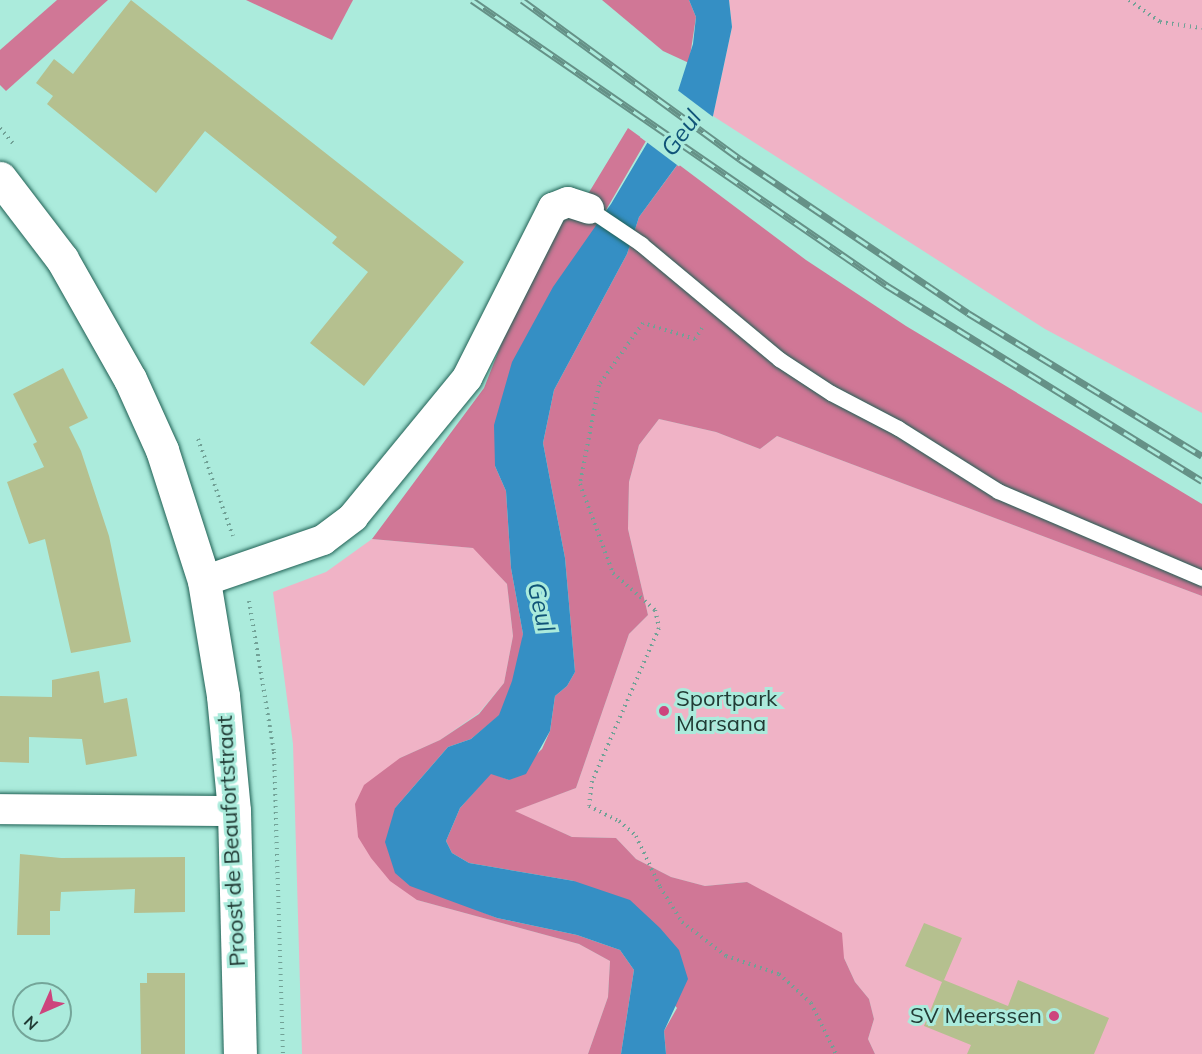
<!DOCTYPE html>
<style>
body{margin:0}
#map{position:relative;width:1202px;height:1054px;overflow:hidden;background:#abebdc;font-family:Mulish,sans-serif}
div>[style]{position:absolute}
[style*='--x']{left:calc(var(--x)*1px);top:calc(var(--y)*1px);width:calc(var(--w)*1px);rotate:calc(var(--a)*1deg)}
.green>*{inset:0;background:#f0b3c6}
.forest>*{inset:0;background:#d07796}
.water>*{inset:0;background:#358fc4}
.pier>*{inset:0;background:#abebdc;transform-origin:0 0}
.building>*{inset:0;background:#b5c08f}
.path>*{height:4px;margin-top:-2px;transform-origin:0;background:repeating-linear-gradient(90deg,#71a196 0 1.5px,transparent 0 6px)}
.roads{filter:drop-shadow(0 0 2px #1f6054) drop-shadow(0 0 2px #1f6054)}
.service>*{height:15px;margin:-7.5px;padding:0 7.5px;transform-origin:7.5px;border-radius:7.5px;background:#fff}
.minor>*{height:30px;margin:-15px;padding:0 15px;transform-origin:15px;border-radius:15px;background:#fff}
.tertiary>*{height:33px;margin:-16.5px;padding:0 16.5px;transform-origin:16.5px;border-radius:16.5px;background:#fff}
.rail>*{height:7px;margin-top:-3.5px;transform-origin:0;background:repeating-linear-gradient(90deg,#abebdc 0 14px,#659187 0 28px);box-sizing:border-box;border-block:2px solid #659187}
.dots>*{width:16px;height:16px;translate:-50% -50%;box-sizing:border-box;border:3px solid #abebdc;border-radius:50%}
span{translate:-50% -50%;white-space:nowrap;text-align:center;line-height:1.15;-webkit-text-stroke:6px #abebdc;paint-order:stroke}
.poi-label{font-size:22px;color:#213b35}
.left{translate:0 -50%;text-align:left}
.right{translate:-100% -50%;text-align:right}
.street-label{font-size:22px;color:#213b35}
.water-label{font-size:24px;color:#105478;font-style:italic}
.north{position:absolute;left:12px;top:982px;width:60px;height:60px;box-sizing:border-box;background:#abebdc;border:2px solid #74a599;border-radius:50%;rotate:225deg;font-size:16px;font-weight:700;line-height:24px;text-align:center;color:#213b35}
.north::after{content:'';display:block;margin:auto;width:21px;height:27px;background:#cd447d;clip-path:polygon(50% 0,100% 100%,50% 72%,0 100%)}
</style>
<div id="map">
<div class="green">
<i style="clip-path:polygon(729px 0,1202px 0,1202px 413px,1045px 329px,713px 116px,732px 27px)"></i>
<i style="clip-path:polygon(659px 419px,716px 432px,760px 449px,777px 436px,1202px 596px,1202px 1054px,875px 1054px,868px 1039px,874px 1019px,869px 999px,855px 982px,844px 958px,791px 909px,747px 882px,705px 886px,671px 877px,636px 859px,616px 838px,572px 837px,514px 811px,576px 788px,629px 634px,648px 615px,628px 529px,629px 482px,639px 445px)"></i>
<i style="clip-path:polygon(372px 539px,474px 548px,507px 584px,513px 636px,504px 683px,479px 713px,440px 740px,400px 758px,417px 900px,579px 944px,610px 961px,608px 997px,588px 1054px,302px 1054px,293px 744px,273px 592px,326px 572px)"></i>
</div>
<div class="forest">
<i style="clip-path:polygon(57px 0,108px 0,6px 91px,0 85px,0 50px)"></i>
<i style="clip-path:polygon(246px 0,353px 0,332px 40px)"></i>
<i style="clip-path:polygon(602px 0,689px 0,696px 17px,689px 63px,663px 51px)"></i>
<i style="clip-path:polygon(628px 128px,646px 141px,595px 229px,495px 466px,506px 491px,511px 568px,523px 634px,520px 661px,500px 715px,471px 739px,448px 747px,395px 808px,455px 901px,497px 918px,577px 935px,620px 950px,634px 970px,621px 1054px,588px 1054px,608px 997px,610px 961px,579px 944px,417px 900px,390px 881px,371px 858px,358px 837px,355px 804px,364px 785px,400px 758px,440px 740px,479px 714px,504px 683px,513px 636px,507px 584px,473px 548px,372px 539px,484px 388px,553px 212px,588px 194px)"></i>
<i style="clip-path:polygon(678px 164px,806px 260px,906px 326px,1202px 504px,1202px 596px,777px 436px,760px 449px,716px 432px,659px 419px,639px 445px,629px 482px,628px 529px,648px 615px,629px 634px,576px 788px,515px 811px,572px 837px,616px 838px,636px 859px,671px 877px,705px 886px,747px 882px,842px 933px,844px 958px,855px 982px,869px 999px,874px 1019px,868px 1039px,875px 1054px,666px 1054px,664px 1031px,677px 1008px,574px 881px,469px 863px,452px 853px,446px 841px,460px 808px,491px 773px,509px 780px,542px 749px,550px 731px,555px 696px,567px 686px,575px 672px,565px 558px,543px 443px,554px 390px,627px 254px,639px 217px)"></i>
</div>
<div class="water">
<i style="clip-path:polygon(689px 0,729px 0,732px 27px,713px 116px,639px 217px,627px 254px,554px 390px,543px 443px,565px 558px,575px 672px,567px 686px,555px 696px,550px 731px,526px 774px,509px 780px,491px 774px,460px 808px,446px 841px,452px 853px,469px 863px,574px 881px,630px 900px,660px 928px,679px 950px,688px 979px,664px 1031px,666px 1054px,621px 1054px,634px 970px,620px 950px,577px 935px,497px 918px,410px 886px,395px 873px,385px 842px,395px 808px,448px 747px,471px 739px,499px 715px,512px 681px,523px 634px,511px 568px,506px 491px,495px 466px,494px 425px,512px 362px,553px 287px,611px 204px,678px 91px,693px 44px,696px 17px)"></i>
</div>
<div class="pier">
<i style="left:676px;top:89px;width:49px;height:60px;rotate:37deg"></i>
</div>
<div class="building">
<i style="clip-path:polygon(131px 0,464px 262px,364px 386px,310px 343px,368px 272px,332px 243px,337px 237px,205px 131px,156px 193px,47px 104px,53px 96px,36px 83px,54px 59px,73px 74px)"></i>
<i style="clip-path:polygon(63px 368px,88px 418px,69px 427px,81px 451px,109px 536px,131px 642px,71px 653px,45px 539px,29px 544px,7px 482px,44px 467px,33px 444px,37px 442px,13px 394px)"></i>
<i style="clip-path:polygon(99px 671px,104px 703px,127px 698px,137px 756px,86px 765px,82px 739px,29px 737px,29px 763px,0 762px,0 696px,52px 697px,52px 680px)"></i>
<i style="clip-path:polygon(20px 854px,61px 858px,185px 857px,185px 912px,134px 913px,135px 889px,61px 892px,60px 911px,50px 911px,50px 935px,17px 935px)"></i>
<i style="clip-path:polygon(924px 923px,962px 938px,944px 980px,1008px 1006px,1018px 980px,1109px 1018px,1094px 1054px,967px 1054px,971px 1045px,924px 1026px,942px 982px,905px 966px)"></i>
<i style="clip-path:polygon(147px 973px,185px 973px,185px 1054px,141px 1054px,140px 983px,147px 983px)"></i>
</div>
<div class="path">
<i style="--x:1129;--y:0;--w:38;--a:35"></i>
<i style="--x:1160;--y:22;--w:42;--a:8.1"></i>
<i style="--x:0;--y:128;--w:23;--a:50"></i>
<i style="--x:702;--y:328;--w:13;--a:122"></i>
<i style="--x:695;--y:339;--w:54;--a:-162.9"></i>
<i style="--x:643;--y:323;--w:76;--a:125.4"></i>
<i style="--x:599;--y:385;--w:101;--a:100.9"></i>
<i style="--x:580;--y:484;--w:95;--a:69.7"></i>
<i style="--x:613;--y:573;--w:56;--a:41.4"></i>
<i style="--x:655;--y:610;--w:18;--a:77"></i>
<i style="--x:659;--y:628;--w:167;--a:113.6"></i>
<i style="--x:592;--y:781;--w:25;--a:97"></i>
<i style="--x:589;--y:806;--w:34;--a:27"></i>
<i style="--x:619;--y:821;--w:23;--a:41"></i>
<i style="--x:636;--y:836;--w:56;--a:64.8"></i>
<i style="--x:660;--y:887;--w:41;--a:57.8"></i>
<i style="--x:682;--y:922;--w:56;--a:37.7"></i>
<i style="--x:726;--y:956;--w:56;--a:18.8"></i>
<i style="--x:779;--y:974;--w:43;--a:42.2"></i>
<i style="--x:811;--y:1003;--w:57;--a:63.9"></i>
<i style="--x:198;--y:439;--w:103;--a:70.2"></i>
<i style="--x:249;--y:601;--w:153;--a:80.6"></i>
<i style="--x:274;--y:752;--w:302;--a:88.3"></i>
</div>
<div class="roads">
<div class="service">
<i style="--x:589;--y:209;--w:63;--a:33.9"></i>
<i style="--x:641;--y:244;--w:180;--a:39.8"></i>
<i style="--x:779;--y:359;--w:62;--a:33.2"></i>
<i style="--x:831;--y:393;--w:76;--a:27.6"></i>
<i style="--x:898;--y:428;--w:118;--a:32.2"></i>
<i style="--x:998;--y:491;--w:222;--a:23.1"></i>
</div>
<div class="minor">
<i style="--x:204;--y:581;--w:126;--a:-19"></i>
<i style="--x:323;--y:540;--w:38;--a:-37"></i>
<i style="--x:353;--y:517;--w:180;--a:-50.6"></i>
<i style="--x:467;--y:378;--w:191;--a:-63.2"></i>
<i style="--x:553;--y:208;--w:16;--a:-22"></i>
<i style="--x:568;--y:202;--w:22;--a:18"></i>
<i style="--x:0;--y:809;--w:234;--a:0.5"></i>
</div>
<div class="tertiary">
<i style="--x:0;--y:178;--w:102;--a:52.6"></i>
<i style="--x:62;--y:259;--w:138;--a:60.5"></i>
<i style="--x:130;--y:379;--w:78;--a:65.7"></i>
<i style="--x:162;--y:450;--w:138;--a:72.2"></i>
<i style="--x:204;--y:581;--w:117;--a:80.6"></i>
<i style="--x:223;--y:696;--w:116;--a:84.5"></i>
<i style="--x:234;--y:811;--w:243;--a:88.6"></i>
</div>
</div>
<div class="rail">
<i style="--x:472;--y:0;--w:503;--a:34.54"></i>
<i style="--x:886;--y:285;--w:372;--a:31.8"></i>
<i style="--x:522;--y:0;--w:270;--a:36.1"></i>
<i style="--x:740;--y:159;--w:275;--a:34"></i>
<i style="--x:968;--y:313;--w:274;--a:31.4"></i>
</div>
<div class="dots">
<i style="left:664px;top:711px;background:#cd447d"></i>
<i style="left:1054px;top:1016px;background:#cd447d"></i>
</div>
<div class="poi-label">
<span class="left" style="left:676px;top:711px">Sportpark<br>Marsana</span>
<span class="right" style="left:1042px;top:1016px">SV Meerssen</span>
</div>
<div class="street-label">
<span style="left:231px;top:841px;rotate:-93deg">Proost de Beaufortstraat</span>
</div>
<div class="water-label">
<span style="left:681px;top:133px;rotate:-54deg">Geul</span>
<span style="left:541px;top:607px;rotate:77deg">Geul</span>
</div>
<div class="north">N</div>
</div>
